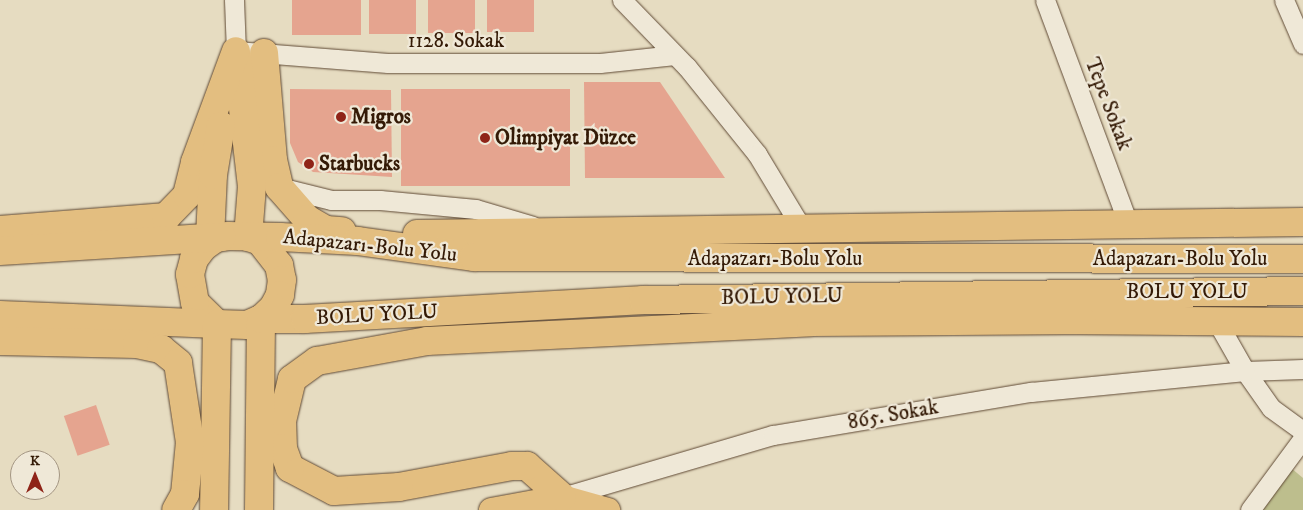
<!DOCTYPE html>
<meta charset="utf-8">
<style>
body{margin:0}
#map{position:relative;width:1303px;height:510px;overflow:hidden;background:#e6dcc1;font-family:"IM FELL DW Pica",serif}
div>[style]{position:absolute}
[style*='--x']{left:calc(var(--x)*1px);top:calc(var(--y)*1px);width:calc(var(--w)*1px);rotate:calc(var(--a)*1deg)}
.green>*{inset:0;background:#bdbe8d}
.building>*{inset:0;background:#e5a48f;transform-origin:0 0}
.roads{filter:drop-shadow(0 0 1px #604a35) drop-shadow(0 0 1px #604a35)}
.minor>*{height:19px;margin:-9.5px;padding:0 9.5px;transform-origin:9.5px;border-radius:9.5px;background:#efe8d7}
.major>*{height:24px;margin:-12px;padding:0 12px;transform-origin:12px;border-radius:12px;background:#e3be80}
.highway>*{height:28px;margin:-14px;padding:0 14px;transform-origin:14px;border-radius:14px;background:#e3be80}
.dots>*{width:14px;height:14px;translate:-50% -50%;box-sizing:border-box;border:2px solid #efe8d7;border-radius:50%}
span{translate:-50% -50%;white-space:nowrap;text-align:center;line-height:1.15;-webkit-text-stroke:4.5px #efe8d7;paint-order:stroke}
.street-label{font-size:21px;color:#341a06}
.poi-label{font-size:21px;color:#341a06;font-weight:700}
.left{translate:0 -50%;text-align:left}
.north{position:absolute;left:10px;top:450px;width:50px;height:50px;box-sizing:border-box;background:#efe8d7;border:1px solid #a49683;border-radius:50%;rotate:0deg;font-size:14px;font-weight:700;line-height:20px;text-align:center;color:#341a06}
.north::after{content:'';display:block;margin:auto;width:18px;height:22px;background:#8f2418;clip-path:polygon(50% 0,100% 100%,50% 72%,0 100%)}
</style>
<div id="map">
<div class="green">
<i style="clip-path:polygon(1291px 468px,1303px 478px,1303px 510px,1263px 510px)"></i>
</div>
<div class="building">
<i style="left:292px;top:0;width:69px;height:35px"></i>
<i style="left:369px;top:0;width:47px;height:34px"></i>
<i style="left:428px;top:0;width:47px;height:33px"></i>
<i style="left:487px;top:0;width:47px;height:32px"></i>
<i style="clip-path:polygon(584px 82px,660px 82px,725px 178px,585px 178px)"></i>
<i style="clip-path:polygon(290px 89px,391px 90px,392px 177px,313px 172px,298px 162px,290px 143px)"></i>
<i style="left:570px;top:89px;width:97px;height:169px;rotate:90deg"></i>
<i style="left:96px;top:405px;width:42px;height:34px;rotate:71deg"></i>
</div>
<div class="roads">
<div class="minor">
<i style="--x:234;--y:0;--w:51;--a:87.8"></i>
<i style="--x:236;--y:51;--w:152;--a:4.5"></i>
<i style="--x:388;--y:63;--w:212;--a:0"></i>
<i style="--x:600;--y:63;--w:75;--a:-6.1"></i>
<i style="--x:622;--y:0;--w:93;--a:45.9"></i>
<i style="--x:687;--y:67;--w:112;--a:51.2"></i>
<i style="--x:757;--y:154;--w:85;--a:58.9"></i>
<i style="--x:1045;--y:0;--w:238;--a:69.6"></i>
<i style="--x:1284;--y:0;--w:48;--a:66.6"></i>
<i style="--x:279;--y:187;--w:54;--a:14"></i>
<i style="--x:331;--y:200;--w:49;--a:0"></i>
<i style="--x:380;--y:200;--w:96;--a:5.4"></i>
<i style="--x:476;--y:209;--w:59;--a:16.6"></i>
<i style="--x:1245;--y:371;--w:45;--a:54.9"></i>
<i style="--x:1271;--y:408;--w:39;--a:36"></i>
<i style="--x:1245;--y:371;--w:58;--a:-2"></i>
<i style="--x:562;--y:497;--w:220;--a:-16.4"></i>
<i style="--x:773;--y:435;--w:262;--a:-9.5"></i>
<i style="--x:1031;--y:392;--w:215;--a:-5.6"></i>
<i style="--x:1245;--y:371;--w:59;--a:-119.6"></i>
<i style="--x:1250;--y:510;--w:89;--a:-53.6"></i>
</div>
<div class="major">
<i style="--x:491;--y:510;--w:72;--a:-10.4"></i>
<i style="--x:562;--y:497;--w:48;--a:15.8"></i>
</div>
<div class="highway">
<i style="--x:264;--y:53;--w:107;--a:85.2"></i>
<i style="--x:273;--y:160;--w:28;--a:77"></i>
<i style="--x:279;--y:187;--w:43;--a:48.8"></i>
<i style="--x:307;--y:219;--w:22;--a:30"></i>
<i style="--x:326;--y:230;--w:16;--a:4"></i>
<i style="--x:237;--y:57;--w:130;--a:83.4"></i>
<i style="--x:252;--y:186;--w:51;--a:94.5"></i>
<i style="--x:0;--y:230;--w:167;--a:-4.5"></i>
<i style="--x:166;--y:217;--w:30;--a:-46"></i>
<i style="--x:187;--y:195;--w:34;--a:-76"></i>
<i style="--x:195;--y:162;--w:118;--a:-69.7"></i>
<i style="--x:417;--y:234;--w:886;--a:-0.78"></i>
<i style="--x:248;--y:237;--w:13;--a:18"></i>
<i style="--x:260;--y:241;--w:31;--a:52"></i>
<i style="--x:279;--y:265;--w:15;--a:79"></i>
<i style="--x:282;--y:280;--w:15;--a:98"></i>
<i style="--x:280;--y:295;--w:15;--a:118"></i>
<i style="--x:273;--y:308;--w:16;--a:137"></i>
<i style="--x:261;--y:319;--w:15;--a:157"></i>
<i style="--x:247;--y:325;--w:30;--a:-178"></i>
<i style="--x:217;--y:324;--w:30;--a:-136"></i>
<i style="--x:195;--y:303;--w:29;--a:-100"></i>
<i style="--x:190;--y:274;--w:16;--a:-75"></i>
<i style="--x:194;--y:259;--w:15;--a:-53"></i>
<i style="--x:203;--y:247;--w:16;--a:-35"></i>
<i style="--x:216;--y:238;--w:12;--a:-9"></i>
<i style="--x:228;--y:236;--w:52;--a:1.1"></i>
<i style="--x:280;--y:237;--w:78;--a:2.9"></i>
<i style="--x:358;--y:241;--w:117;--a:7.9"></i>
<i style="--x:474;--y:257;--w:829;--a:0.14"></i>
<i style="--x:210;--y:238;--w:63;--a:-87.3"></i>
<i style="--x:213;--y:175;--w:50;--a:-80.7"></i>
<i style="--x:0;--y:251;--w:222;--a:-3.6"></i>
<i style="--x:0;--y:315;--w:217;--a:2.4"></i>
<i style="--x:217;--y:324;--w:186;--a:90.9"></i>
<i style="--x:1065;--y:320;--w:238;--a:0.5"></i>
<i style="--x:0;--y:341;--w:137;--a:1.3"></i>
<i style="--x:137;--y:344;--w:25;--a:12"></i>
<i style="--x:161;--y:349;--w:22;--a:39"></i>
<i style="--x:178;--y:363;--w:80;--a:81.4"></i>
<i style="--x:190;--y:442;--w:52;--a:95.5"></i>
<i style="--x:185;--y:494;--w:18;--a:119"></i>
<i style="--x:562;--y:497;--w:47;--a:-138.5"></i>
<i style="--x:527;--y:466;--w:15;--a:180"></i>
<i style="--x:512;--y:466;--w:115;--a:169.5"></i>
<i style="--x:399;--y:487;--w:65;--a:176.5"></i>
<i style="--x:334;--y:491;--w:50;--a:-152.4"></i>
<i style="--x:290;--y:468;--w:20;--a:-110"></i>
<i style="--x:283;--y:449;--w:28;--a:-92"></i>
<i style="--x:282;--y:421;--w:43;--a:-76.6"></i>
<i style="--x:292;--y:379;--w:31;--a:-36"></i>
<i style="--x:317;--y:361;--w:112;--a:-10.3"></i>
<i style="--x:427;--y:341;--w:384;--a:-2.8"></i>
<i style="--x:811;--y:322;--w:271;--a:-0.4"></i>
<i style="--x:259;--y:510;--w:191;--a:-89.4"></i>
<i style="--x:261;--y:319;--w:44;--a:0"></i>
<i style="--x:305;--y:319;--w:339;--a:-3.2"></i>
<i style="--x:643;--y:300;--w:660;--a:-0.78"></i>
</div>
</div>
<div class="dots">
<i style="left:341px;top:117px;background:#8f2418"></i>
<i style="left:485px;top:138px;background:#8f2418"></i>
<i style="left:309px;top:164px;background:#8f2418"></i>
</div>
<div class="street-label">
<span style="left:456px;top:41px">1128. Sokak</span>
<span style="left:1108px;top:104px;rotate:69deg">Tepe Sokak</span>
<span style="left:370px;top:246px;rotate:6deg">Adapazarı-Bolu Yolu</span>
<span style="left:775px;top:259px">Adapazarı-Bolu Yolu</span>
<span style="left:1180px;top:259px">Adapazarı-Bolu Yolu</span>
<span style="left:1187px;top:292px">BOLU YOLU</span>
<span style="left:782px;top:297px;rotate:-1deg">BOLU YOLU</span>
<span style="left:377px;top:315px;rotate:-3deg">BOLU YOLU</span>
<span style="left:893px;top:415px;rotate:-10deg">865. Sokak</span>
</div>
<div class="poi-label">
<span class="left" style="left:351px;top:117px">Migros</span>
<span class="left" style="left:495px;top:138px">Olimpiyat Düzce</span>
<span class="left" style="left:319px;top:164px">Starbucks</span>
</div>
<div class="north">K</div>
</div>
